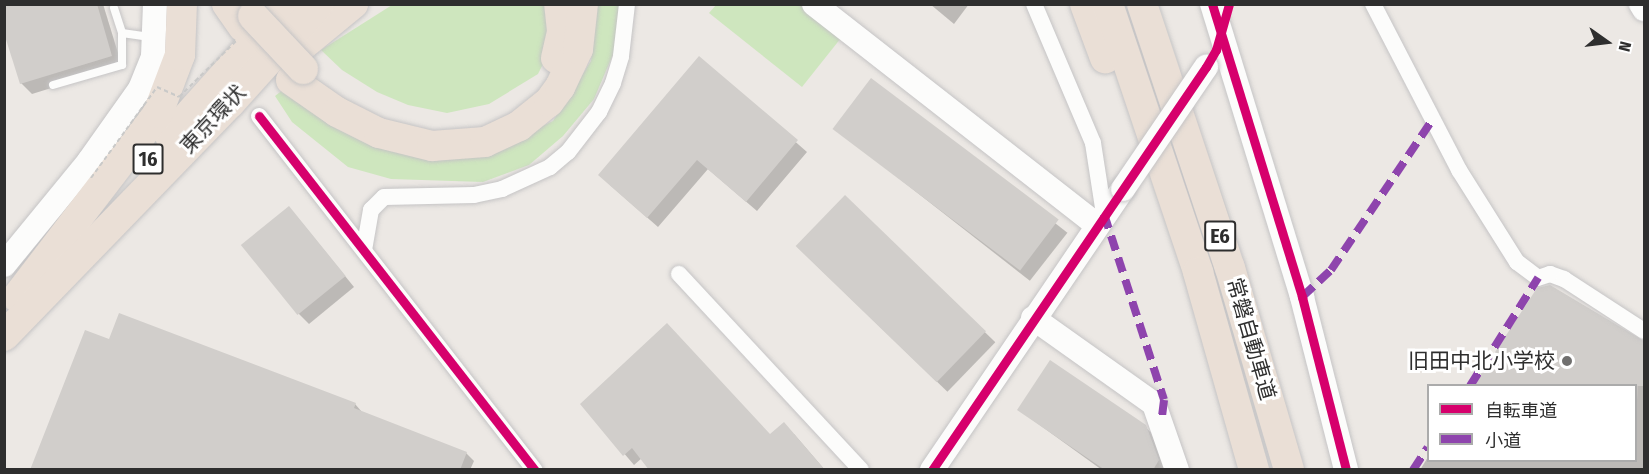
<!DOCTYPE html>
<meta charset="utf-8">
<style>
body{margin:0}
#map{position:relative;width:1649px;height:474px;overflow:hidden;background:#ece8e4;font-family:"Fira Sans Condensed","Noto Sans JP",sans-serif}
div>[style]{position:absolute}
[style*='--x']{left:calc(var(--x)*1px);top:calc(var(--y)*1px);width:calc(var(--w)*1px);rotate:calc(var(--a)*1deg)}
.green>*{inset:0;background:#cee6be}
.shadow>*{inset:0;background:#0003;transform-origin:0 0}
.building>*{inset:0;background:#d1cecb;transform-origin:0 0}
.roads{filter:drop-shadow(0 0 2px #c5c4c5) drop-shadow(0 0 2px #c5c4c5)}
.lane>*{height:8px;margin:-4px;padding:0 4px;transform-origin:4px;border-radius:4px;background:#fcfcfb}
.street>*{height:16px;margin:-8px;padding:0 8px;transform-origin:8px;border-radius:8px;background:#fcfcfb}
.secondary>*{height:24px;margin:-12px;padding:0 12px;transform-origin:12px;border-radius:12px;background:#fcfcfb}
.highway>*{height:30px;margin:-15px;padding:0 15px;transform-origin:15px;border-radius:15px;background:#eadfd6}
.path-bridge>*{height:2px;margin-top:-1px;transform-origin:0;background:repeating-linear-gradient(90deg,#c9c9c8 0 4.5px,transparent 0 7.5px)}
.bridges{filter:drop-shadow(0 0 2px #c5c4c5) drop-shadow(0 0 2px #c5c4c5)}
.secondary-bridge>*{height:24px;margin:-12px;padding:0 12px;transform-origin:12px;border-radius:12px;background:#fcfcfb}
.highway-bridge>*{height:30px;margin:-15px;padding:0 15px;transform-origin:15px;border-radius:15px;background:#eadfd6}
.quiet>*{height:8px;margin-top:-4px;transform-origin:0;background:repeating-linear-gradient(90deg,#8e44ad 0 15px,transparent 0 23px)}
.cycleway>*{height:9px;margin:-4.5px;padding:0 4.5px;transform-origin:4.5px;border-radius:4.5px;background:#d6006c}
.dots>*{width:16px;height:16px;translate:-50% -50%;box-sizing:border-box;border:3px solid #fff;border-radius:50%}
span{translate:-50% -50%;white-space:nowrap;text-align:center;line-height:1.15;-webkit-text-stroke:6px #fff;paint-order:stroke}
.shield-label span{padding:2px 4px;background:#fff;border:2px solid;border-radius:4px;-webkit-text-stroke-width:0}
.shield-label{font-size:20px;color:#2e2e2e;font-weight:700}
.street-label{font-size:21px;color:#2e2e2e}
.poi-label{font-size:21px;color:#2e2e2e}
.right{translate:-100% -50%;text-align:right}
.frame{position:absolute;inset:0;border:6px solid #2e2e2e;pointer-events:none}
.legend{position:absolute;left:1427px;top:384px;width:210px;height:78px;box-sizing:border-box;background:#fff;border:2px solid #ababab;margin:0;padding:8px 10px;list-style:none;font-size:18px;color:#2e2e2e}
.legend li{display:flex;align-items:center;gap:12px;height:30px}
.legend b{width:30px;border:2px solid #ababab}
.north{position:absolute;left:1577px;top:12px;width:60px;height:60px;-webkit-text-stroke:4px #fff;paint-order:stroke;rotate:104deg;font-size:16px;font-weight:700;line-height:24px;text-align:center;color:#2e2e2e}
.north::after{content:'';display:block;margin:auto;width:21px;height:27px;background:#2e2e2e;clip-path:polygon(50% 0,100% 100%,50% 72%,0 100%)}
</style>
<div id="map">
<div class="green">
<i style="clip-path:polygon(550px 4px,553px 44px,538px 74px,489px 104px,447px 113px,408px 105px,377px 92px,342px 70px,321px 50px,392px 5px)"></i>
<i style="clip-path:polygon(596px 5px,621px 5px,614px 52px,594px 99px,563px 136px,529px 165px,483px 182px,391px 179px,348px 167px,292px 122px,275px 96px,284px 89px,415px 155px,522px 136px,553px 121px,591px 61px)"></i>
<i style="clip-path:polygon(716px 5px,800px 5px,841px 38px,802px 87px,709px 13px)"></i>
</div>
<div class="shadow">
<i style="clip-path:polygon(4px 4px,103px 4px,122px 66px,32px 94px,21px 83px)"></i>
<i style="clip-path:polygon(930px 4px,969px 4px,954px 24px)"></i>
<i style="clip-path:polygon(700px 58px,807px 152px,757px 211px,708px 169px,658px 227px,610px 185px)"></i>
<i style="left:872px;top:80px;width:248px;height:61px;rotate:38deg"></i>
<i style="left:845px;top:197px;width:209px;height:69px;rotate:44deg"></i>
<i style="clip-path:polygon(298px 218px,354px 287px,309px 324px,299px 314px)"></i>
<i style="clip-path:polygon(110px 341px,355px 404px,362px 412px,466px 453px,474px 461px,470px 470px,32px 470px)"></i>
<i style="clip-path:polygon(1638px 341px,1644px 341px,1644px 470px,1420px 470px,1428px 457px,1428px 460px,1636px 460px)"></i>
<i style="clip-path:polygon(582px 404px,771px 435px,794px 434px,825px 470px,651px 470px,642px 458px,634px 465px)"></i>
<i style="clip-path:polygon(1019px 410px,1145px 427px,1156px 437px,1167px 470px,1102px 470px)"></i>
</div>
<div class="building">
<i style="clip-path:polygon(4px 4px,97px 4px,112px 56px,20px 84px,4px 33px)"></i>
<i style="clip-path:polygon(699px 56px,798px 140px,746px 202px,697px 160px,647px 218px,598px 175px)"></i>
<i style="left:871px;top:78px;width:235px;height:64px;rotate:37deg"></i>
<i style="left:845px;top:195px;width:196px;height:71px;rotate:44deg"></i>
<i style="left:289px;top:206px;width:90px;height:62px;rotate:51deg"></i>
<i style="clip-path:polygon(1550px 285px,1644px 341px,1644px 386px,1473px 386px,1537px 288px)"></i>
<i style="clip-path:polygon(119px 313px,356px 403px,354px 408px,467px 452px,460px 470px,30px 470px,85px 330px,109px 339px)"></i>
<i style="clip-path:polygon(667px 323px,770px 434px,784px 422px,825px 470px,649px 470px,632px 448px,623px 456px,580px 404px)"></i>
<i style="clip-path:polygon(1050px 360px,1146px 425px,1159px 460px,1153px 470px,1105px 470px,1017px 410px)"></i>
</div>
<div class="roads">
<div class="lane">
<i style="--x:114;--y:8;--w:26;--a:72"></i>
<i style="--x:122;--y:33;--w:30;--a:8"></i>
<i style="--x:53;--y:85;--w:72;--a:-16.2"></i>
<i style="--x:122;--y:65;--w:32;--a:-90"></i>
</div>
<div class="street">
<i style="--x:1034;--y:4;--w:151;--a:67"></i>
<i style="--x:1093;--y:143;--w:72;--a:81.2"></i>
<i style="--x:1373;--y:4;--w:187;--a:62.6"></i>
<i style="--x:1459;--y:170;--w:109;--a:57.8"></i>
<i style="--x:1517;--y:262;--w:26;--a:37"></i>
<i style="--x:1538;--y:278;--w:13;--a:-18"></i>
<i style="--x:1550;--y:274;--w:15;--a:20"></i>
<i style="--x:1564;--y:279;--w:95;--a:33"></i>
<i style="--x:259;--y:116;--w:449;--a:52.1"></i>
<i style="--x:364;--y:250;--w:41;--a:-80.1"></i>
<i style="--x:371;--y:210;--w:18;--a:-45"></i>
<i style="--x:384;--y:197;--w:90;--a:-1.3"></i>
<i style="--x:474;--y:195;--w:29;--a:-12"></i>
<i style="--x:502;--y:189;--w:53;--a:-24.6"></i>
<i style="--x:550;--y:167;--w:23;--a:-40"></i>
<i style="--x:568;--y:152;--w:51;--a:-52.2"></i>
<i style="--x:599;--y:112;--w:32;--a:-64"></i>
<i style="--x:613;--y:83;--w:28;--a:-73"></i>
<i style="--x:621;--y:56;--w:52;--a:-83.4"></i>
<i style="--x:679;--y:274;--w:267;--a:47.1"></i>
</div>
<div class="secondary">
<i style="--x:814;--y:4;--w:359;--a:38"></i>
<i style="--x:1212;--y:4;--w:307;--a:72.9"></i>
<i style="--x:1302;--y:297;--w:179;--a:75.7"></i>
<i style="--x:1641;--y:4;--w:6;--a:59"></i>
<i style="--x:4;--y:265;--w:134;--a:-50.7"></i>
<i style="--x:89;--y:161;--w:88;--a:-54.7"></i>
<i style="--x:140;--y:89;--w:35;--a:-68"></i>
<i style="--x:153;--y:56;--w:52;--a:-87.8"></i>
<i style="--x:1033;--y:318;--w:148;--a:35.4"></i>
<i style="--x:1154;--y:404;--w:70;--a:70.8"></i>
<i style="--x:932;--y:470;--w:340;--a:-55.8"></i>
</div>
<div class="highway">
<i style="--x:227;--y:4;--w:28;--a:55"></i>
<i style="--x:1085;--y:4;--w:58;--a:69.7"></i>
<i style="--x:1108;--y:4;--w:283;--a:71.4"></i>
<i style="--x:1198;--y:272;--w:206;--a:74.2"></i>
<i style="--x:1142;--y:4;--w:278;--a:71.6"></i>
<i style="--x:1230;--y:268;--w:210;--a:73.7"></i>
<i style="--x:303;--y:45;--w:65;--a:-39.4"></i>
<i style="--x:556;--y:58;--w:28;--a:-77"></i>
<i style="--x:562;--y:31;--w:27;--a:-96"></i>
<i style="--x:291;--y:80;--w:56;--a:34.8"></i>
<i style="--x:337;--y:112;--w:47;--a:26.6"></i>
<i style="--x:379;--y:133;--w:55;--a:13.8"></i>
<i style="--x:432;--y:146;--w:53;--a:-4.3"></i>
<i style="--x:485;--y:142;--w:38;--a:-25"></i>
<i style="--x:519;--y:126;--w:38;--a:-39"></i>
<i style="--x:549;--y:102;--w:19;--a:-54"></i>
<i style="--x:560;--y:87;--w:42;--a:-64.7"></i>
<i style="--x:578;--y:49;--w:45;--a:-83.7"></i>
<i style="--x:170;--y:136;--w:177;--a:-48.2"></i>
<i style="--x:17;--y:297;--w:232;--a:-52.5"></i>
<i style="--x:158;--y:113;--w:62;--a:-69.2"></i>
<i style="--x:180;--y:55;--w:51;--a:-87.8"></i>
<i style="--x:4;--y:336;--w:325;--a:-45.9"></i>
<i style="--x:230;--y:103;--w:133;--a:-48"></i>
</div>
</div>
<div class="path-bridge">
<i style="--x:91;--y:178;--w:112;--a:-54"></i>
<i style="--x:157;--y:87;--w:24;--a:24"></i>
<i style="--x:179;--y:97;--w:80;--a:-44.5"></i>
</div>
<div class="bridges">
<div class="secondary-bridge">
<i style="--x:1123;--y:189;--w:148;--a:-55.8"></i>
</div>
<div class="highway-bridge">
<i style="--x:253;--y:16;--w:73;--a:46.7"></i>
</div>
</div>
<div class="quiet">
<i style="--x:1104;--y:214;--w:195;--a:72.1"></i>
<i style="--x:1164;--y:400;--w:16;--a:97"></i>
<i style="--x:1302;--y:297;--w:40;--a:-43"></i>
<i style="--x:1331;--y:270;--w:181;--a:-56"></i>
<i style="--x:1470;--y:386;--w:128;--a:-57.8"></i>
<i style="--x:1413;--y:470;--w:27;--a:-57"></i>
</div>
<div class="cycleway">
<i style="--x:1212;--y:4;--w:307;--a:72.9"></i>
<i style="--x:1302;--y:297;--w:179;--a:75.7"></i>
<i style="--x:259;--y:116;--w:449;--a:52.1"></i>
<i style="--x:932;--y:470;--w:487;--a:-55.8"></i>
<i style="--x:1206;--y:67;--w:20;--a:-60"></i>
<i style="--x:1216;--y:50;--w:48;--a:-74.2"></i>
</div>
<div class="dots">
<i style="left:1567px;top:361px;background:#706f6e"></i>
</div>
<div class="shield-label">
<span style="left:148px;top:159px">16</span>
<span style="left:1220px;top:236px">E6</span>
</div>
<div class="street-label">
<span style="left:213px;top:119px;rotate:-47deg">東京環状</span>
<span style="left:1251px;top:339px;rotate:74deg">常磐自動車道</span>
</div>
<div class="poi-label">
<span class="right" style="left:1555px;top:361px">旧田中北小学校</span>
</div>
<div class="frame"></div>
<ul class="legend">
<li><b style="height:8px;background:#d6006c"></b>自転車道</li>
<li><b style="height:8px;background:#8e44ad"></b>小道</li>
</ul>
<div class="north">N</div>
</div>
